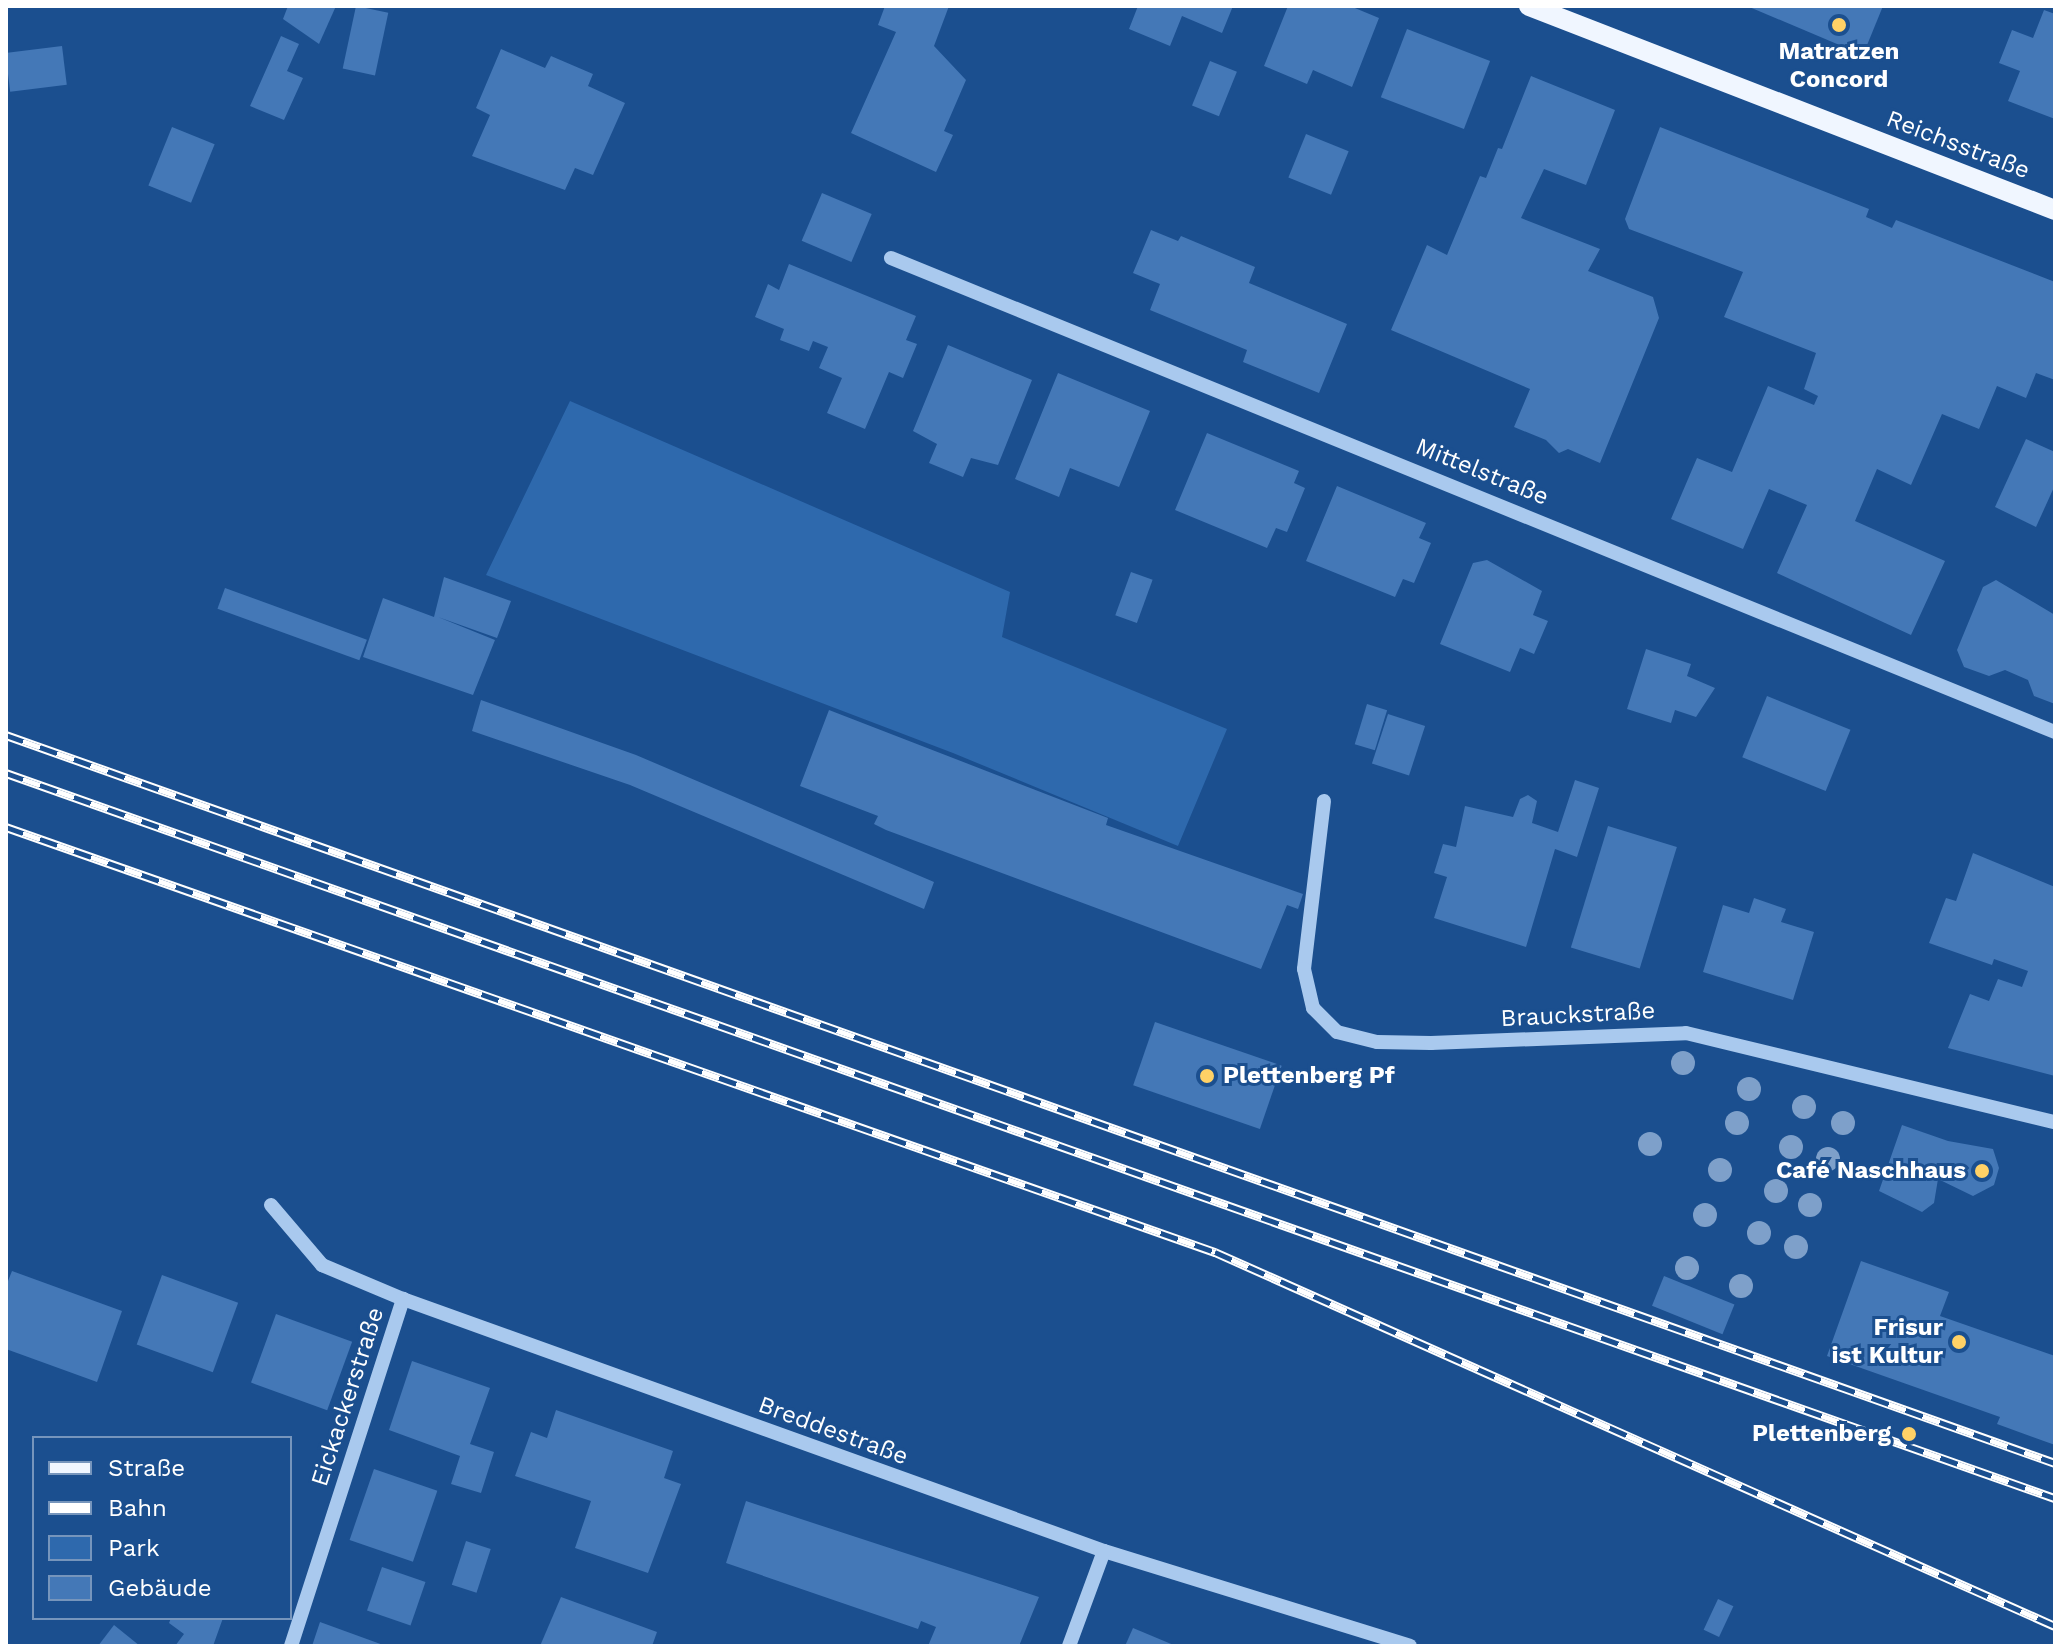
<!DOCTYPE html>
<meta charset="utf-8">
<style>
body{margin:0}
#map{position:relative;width:2061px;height:1652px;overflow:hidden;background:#1b4f8f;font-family:"Work Sans",sans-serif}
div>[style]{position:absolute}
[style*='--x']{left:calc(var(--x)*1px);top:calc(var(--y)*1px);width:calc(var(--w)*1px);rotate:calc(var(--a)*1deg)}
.green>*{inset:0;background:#2e69ad}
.building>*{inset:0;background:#4478b7;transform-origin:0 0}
.minor>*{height:14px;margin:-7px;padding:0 7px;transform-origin:7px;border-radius:7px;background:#a9c9ee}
.major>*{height:20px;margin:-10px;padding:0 10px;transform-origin:10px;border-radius:10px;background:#f0f6ff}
.rail>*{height:9px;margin-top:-4.5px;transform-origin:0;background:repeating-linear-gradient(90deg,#1b4f8f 0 18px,#fff 0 36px);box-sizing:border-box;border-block:2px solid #fff}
.trees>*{width:24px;height:24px;margin:-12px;border-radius:50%;background:#7ea0ca}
.dots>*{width:22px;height:22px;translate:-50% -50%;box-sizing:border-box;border:4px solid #1b4f8f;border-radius:50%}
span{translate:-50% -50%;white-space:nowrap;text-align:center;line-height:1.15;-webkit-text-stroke:6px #1b4f8f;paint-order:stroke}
.poi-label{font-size:24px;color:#fff;font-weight:700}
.left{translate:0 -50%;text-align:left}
.right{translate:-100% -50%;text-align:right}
.street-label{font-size:24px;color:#fff}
.frame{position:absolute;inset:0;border:8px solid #fff;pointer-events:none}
.legend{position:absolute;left:32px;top:1436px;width:260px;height:184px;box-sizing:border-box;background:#1b4f8f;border:2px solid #7695bc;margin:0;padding:10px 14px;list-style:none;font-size:24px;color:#fff}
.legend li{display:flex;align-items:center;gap:16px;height:40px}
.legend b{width:40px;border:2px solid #7695bc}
</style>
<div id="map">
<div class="green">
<i style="clip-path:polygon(570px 401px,1010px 592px,1002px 637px,1227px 729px,1178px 846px,953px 753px,486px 575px)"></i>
</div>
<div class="building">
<i style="clip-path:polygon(288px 6px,336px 6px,319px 44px,283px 19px)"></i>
<i style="left:356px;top:6px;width:33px;height:64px;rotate:12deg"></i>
<i style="clip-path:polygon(885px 6px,949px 6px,934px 46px,966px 80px,944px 131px,953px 135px,936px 172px,851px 133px,896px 32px,878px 25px)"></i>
<i style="clip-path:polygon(1138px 6px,1233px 6px,1222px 33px,1182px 16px,1170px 46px,1129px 29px)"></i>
<i style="clip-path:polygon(1288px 6px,1350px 6px,1379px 18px,1352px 87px,1313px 70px,1307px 84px,1264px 66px)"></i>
<i style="clip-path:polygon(1747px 6px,1883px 6px,1863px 55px)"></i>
<i style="clip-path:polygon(2044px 10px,2055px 14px,2055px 119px,2008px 101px,2020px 71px,1999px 63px,2012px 30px,2033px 38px)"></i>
<i style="left:1407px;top:29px;width:89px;height:73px;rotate:21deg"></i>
<i style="clip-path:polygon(281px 36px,299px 44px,287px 71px,303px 78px,284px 120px,250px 106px)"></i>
<i style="left:62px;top:46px;width:39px;height:57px;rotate:83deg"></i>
<i style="clip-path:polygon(501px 49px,545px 68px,551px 56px,593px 74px,588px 86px,625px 103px,593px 175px,575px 168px,565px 190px,472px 156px,490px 115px,476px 108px)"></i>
<i style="left:1210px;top:61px;width:29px;height:48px;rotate:22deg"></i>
<i style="clip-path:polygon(1531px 76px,1615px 110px,1586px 185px,1544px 169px,1521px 218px,1600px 249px,1588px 271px,1653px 297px,1659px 318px,1600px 463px,1568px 449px,1559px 453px,1546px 440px,1514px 427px,1530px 389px,1391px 330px,1427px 245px,1447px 255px,1480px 176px,1486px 178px,1498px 148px,1502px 149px)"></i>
<i style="left:172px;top:127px;width:46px;height:63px;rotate:22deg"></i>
<i style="clip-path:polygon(1660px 127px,1869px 209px,1866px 217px,1892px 228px,1896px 220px,2055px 282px,2055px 380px,2036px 373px,2026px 398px,1997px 386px,1979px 429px,1942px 414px,1911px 485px,1877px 469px,1855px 521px,1945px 561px,1911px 635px,1777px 573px,1807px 505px,1769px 489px,1743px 549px,1671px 519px,1697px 458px,1732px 472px,1768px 386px,1814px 405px,1818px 396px,1804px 389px,1816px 353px,1724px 317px,1743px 272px,1629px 229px,1625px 219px)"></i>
<i style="left:1306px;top:134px;width:46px;height:47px;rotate:22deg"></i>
<i style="left:822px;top:193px;width:54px;height:52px;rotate:23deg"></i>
<i style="clip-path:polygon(1151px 230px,1178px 241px,1181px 236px,1255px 267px,1249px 283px,1347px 324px,1319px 393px,1243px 362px,1247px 350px,1150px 310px,1160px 284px,1133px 273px)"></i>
<i style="clip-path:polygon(789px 264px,916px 316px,906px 340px,917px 344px,903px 378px,889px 372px,865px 429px,827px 413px,842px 378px,819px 368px,828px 347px,813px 341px,809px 351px,780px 340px,784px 329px,755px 317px,768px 284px,779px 290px)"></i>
<i style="clip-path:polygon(948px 345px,1032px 380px,998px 465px,971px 458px,963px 477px,929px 463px,937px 444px,913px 431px)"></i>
<i style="clip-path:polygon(1058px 373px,1150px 411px,1119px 487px,1070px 468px,1059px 497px,1015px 479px)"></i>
<i style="clip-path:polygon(1207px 433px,1299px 471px,1294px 483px,1305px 488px,1287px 532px,1276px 528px,1267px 548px,1175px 510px)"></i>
<i style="clip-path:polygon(2026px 439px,2055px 452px,2055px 485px,2036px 527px,1995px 507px)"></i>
<i style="clip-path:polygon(1337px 486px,1426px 523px,1419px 538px,1431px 543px,1414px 583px,1403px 579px,1395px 597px,1306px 561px)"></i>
<i style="clip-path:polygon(1487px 560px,1542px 591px,1533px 615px,1548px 621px,1534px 654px,1520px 648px,1510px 672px,1440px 644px,1473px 563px)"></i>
<i style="left:1131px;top:572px;width:23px;height:46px;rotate:20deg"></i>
<i style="clip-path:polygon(444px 577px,511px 601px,497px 638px,438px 617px,495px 640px,473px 695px,363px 657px,383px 598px,434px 617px)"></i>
<i style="clip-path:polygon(1996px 580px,2055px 615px,2055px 704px,2034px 696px,2028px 680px,2005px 670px,1989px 676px,1964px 667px,1957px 650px,1983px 587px)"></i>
<i style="left:225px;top:588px;width:151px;height:22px;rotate:20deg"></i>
<i style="clip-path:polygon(1646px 649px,1691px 664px,1687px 676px,1715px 688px,1696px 717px,1675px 710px,1671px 723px,1627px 709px)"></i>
<i style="left:1767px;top:696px;width:90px;height:66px;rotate:22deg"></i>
<i style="clip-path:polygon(481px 700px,636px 755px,934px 882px,924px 909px,630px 785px,472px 731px)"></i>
<i style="left:1367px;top:704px;width:21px;height:42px;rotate:17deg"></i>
<i style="clip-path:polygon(829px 710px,1108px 818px,1106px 825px,1303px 894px,1298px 909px,1287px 905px,1261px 969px,886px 830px,874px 824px,878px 816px,800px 786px)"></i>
<i style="left:1388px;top:714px;width:39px;height:52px;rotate:18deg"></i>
<i style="clip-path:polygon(1575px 780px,1599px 788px,1577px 857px,1555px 849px,1526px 947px,1434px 918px,1447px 877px,1434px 873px,1443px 844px,1456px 847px,1465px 806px,1513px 817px,1520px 799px,1528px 795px,1537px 801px,1532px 823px,1558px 832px)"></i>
<i style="left:1608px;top:826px;width:72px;height:127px;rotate:17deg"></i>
<i style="clip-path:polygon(1973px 853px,2055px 887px,2055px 1076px,1948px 1048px,1970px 994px,1989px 1001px,1998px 979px,2022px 987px,2028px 971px,1994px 959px,1992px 965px,1929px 943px,1946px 898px,1956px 901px)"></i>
<i style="clip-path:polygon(1754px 898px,1786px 909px,1781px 922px,1814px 932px,1793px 1000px,1703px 972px,1723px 905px,1749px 913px)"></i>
<i style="left:1155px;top:1022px;width:134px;height:67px;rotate:19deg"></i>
<i style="clip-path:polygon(1902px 1125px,1948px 1141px,1993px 1149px,1999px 1168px,1994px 1185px,1973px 1196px,1938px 1179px,1934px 1203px,1922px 1212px,1879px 1191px)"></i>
<i style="clip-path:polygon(1861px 1261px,1949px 1292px,1940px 1316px,2055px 1356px,2055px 1445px,1997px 1424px,2000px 1417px,1827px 1356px)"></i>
<i style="clip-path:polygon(12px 1271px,122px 1311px,97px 1382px,6px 1349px,6px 1286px)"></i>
<i style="left:162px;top:1275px;width:81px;height:74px;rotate:20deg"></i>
<i style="left:1664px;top:1276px;width:76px;height:32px;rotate:22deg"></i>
<i style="left:276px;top:1314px;width:81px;height:73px;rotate:20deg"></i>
<i style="clip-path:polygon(412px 1361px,490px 1388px,470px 1444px,494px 1452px,481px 1493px,451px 1484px,460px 1456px,389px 1430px)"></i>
<i style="clip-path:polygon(556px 1410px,673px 1451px,664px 1478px,681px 1484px,648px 1573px,575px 1548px,591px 1501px,515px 1476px,531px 1432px,547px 1438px)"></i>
<i style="left:374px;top:1469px;width:67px;height:75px;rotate:19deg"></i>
<i style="clip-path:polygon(746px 1501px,1039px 1597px,1019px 1646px,928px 1646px,936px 1627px,921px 1621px,918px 1629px,726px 1563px)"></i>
<i style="left:466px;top:1541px;width:26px;height:46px;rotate:18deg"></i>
<i style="left:382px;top:1567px;width:46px;height:46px;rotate:19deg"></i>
<i style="clip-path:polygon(561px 1597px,657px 1632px,652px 1646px,540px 1646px)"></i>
<i style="left:1718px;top:1599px;width:17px;height:34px;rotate:25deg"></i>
<i style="clip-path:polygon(171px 1618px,223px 1618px,213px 1646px,175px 1646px,184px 1634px,169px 1623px)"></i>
<i style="clip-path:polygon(320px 1622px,386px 1646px,312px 1646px)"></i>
<i style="clip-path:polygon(114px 1625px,140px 1646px,98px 1646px)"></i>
<i style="clip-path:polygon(1133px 1628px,1176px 1646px,1125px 1646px)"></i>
</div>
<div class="minor">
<i style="--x:891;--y:258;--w:1257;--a:22.16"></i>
<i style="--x:1324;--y:801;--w:169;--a:96.8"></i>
<i style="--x:1304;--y:969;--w:40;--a:77"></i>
<i style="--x:1313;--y:1008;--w:34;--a:45"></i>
<i style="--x:1337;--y:1032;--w:41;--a:14"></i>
<i style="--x:1377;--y:1042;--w:54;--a:1.1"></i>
<i style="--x:1431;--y:1043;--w:255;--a:-2.2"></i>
<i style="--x:1686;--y:1033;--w:380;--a:13.6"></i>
<i style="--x:271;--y:1205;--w:79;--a:49.6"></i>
<i style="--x:322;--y:1265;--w:88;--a:22.8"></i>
<i style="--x:403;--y:1299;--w:745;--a:19.77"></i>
<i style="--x:1104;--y:1551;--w:320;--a:17.2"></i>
<i style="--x:291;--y:1646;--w:365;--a:-72.1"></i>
<i style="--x:1069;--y:1646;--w:101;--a:-69.8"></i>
</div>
<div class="major">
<i style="--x:1529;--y:6;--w:564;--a:21.2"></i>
</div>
<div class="rail">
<i style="--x:6;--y:735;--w:2174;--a:19.56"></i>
<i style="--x:6;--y:773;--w:2173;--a:19.49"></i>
<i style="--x:6;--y:827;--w:1282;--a:19.37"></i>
<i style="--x:1215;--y:1252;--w:919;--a:24"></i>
</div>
<div class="trees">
<i style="left:1683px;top:1063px"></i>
<i style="left:1749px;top:1089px"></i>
<i style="left:1804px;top:1107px"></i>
<i style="left:1737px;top:1123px"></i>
<i style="left:1843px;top:1123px"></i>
<i style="left:1650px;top:1144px"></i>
<i style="left:1791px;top:1147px"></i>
<i style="left:1828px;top:1159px"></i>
<i style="left:1720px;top:1170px"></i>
<i style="left:1776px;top:1191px"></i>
<i style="left:1810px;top:1205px"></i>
<i style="left:1705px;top:1215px"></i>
<i style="left:1759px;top:1233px"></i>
<i style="left:1796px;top:1247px"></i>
<i style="left:1687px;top:1268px"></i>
<i style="left:1741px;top:1286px"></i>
</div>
<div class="dots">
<i style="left:1839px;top:25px;background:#ffd166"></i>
<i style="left:1207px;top:1076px;background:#ffd166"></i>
<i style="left:1982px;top:1171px;background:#ffd166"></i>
<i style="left:1959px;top:1342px;background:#ffd166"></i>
<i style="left:1909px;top:1434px;background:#ffd166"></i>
</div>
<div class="poi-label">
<span style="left:1839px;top:66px">Matratzen<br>Concord</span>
<span class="left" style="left:1223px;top:1076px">Plettenberg Pf</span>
<span class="right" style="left:1966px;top:1171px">Café Naschhaus</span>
<span class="right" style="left:1943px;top:1342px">Frisur<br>ist Kultur</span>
<span class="right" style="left:1891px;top:1434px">Plettenberg</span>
</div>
<div class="street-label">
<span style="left:1958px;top:145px;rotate:21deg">Reichsstraße</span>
<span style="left:1482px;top:472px;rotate:22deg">Mittelstraße</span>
<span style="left:1578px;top:1015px;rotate:-3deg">Brauckstraße</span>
<span style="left:348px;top:1397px;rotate:-72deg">Eickackerstraße</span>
<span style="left:833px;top:1431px;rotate:20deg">Breddestraße</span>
</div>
<div class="frame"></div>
<ul class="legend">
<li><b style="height:10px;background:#f0f6ff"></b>Straße</li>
<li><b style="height:10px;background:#fff"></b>Bahn</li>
<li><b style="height:22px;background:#2e69ad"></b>Park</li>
<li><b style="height:22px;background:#4478b7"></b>Gebäude</li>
</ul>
</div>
